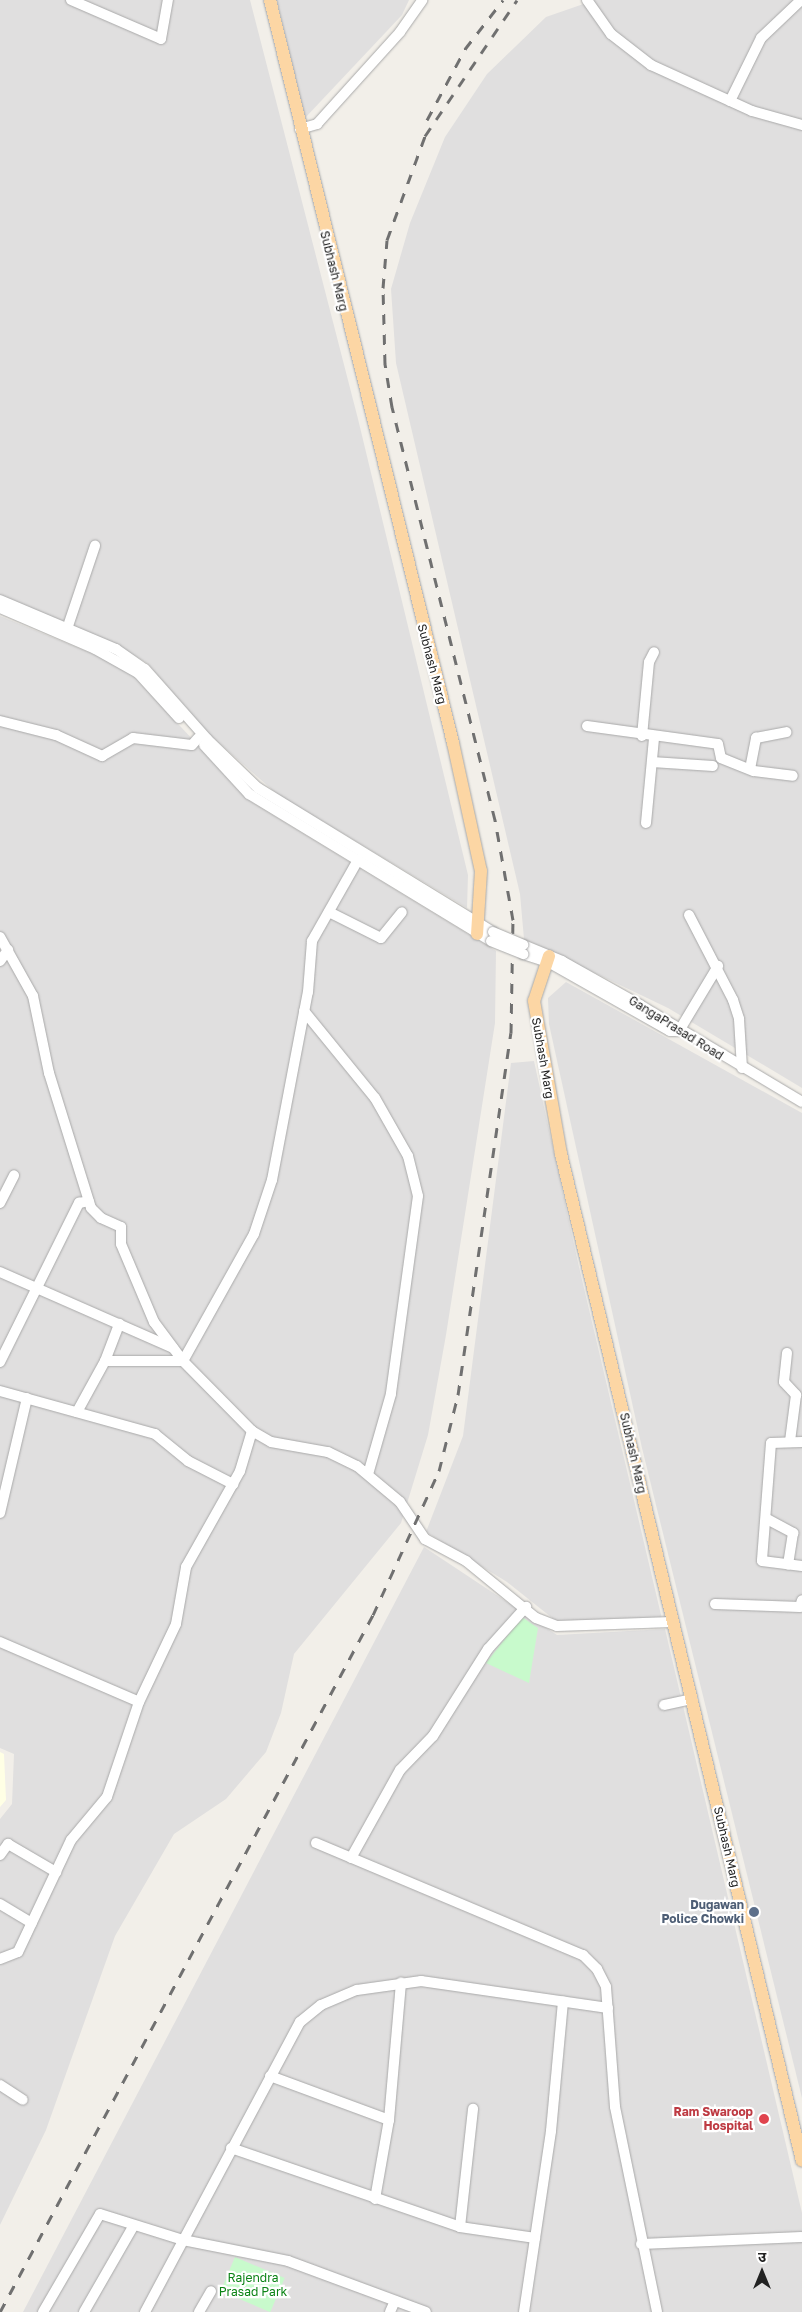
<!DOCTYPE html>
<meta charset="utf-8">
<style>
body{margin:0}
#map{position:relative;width:802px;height:2312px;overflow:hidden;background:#f2efe9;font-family:"Golos Text","Noto Sans Devanagari",sans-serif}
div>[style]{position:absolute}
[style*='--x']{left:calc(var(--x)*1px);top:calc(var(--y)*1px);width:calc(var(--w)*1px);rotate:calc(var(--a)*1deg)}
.residential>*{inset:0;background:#e0dfdf}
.education>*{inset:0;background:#ffffe5}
.park>*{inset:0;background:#c8facc;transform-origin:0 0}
.roads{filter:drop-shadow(0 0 1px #a9a9a9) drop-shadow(0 0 1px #a9a9a9)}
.minor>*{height:10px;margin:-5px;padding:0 5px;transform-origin:5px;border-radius:5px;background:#fff}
.major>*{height:12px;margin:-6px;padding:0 6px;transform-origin:6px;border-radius:6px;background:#fcd6a4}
.rail>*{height:3px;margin-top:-1.5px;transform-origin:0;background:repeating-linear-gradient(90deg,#707070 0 10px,transparent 0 20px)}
.bridges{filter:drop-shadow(0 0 1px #a9a9a9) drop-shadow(0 0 1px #a9a9a9)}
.minor-bridge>*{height:10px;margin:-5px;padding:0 5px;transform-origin:5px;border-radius:5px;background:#fff}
.dots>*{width:14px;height:14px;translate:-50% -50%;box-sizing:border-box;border:2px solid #fff;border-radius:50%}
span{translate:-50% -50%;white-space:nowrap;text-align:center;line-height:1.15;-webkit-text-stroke:4.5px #fff;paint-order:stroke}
.street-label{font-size:12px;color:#222}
.service-label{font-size:12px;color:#4e5e75;font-weight:700}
.right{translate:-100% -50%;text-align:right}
.health-label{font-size:12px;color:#be3a42;font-weight:700}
.park-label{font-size:12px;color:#0c8416}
.north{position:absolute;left:737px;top:2247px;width:50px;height:50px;-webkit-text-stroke:4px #fff;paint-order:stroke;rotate:0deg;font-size:14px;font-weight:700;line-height:20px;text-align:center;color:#222}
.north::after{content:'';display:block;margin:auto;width:18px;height:22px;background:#222;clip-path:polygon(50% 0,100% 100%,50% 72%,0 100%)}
</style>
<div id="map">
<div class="residential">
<i style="clip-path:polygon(0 0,250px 0,358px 419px,468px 875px,467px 908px,277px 794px,210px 735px,147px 663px,115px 644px,0 596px)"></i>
<i style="clip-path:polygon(277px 0,409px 0,402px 15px,305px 118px)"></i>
<i style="clip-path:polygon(595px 0,802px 0,802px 1088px,668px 1008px,524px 939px,520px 894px,396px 363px,391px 289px,410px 223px,445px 137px,487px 74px,546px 17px)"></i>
<i style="clip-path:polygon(0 616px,125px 667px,250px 801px,496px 951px,495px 1023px,446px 1335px,428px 1435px,401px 1523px,294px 1654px,281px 1713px,266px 1752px,226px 1799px,174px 1834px,115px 1936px,46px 2130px,0 2225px,0 1819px,12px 1804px,14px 1754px,0 1748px)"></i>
<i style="clip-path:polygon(566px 982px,802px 1113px,802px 2098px,642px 1448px,549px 1024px,548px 998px)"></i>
<i style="clip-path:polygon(534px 1061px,579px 1267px,662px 1619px,556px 1621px,507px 1582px,426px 1532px,463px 1436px,511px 1063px)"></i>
<i style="clip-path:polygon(424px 1547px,557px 1635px,665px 1629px,802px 2213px,802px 2312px,23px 2312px)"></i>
</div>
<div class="education">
<i style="clip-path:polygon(0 1752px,4px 1754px,6px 1800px,0 1807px)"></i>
</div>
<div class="park">
<i style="clip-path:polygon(522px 1617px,538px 1628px,529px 1683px,486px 1663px)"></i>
<i style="left:235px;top:2257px;width:54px;height:37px;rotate:23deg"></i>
</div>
<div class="roads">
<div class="minor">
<i style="--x:71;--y:0;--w:98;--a:23.4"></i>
<i style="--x:161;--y:39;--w:40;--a:-80"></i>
<i style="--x:587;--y:0;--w:42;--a:54.8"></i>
<i style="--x:611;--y:34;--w:51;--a:37.8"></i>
<i style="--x:651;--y:65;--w:111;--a:24.5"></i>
<i style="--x:752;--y:111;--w:52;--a:15.6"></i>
<i style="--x:730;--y:101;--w:70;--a:-63.8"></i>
<i style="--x:761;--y:38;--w:55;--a:-43.5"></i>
<i style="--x:300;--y:129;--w:18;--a:-16"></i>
<i style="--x:317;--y:124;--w:124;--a:-47.9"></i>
<i style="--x:400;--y:32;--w:39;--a:-55"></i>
<i style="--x:0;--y:600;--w:126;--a:22.9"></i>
<i style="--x:116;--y:649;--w:35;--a:35"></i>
<i style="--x:145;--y:669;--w:94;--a:48.5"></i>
<i style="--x:207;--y:739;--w:71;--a:43.9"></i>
<i style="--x:258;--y:788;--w:276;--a:31.5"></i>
<i style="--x:0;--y:608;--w:103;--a:23.3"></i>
<i style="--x:95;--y:649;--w:49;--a:29.2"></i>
<i style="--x:138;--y:673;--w:61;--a:47.7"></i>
<i style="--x:67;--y:629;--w:88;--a:-71.4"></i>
<i style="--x:0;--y:721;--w:58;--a:14"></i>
<i style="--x:56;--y:735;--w:51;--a:24.5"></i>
<i style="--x:102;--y:756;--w:36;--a:-30"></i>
<i style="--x:133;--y:738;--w:59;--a:6.8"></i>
<i style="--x:192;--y:745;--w:9;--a:-49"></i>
<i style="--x:587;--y:726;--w:132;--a:7.8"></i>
<i style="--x:718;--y:744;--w:14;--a:78"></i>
<i style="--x:721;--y:758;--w:35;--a:22"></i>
<i style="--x:754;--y:771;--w:39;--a:7"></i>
<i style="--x:642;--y:736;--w:74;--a:-84.6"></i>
<i style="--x:649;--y:662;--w:11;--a:-63"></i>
<i style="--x:204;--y:745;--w:67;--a:47.4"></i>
<i style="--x:249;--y:794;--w:283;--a:31.3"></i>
<i style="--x:652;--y:762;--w:61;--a:3.8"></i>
<i style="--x:750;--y:769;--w:32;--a:-79"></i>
<i style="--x:756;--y:738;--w:31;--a:-11"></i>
<i style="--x:646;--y:823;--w:85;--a:-84.6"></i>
<i style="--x:329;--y:912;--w:58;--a:26.6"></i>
<i style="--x:381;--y:938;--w:33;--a:-51"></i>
<i style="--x:689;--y:915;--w:96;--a:62.6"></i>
<i style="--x:733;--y:1000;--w:20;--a:72"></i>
<i style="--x:739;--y:1019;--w:49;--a:86.5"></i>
<i style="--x:0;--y:937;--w:68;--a:60.8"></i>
<i style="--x:33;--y:996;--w:79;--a:78.3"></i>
<i style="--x:49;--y:1073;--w:141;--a:72.7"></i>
<i style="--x:91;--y:1208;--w:14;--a:45"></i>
<i style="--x:101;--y:1218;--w:22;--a:24"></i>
<i style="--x:121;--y:1227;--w:17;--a:90"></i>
<i style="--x:121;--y:1244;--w:85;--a:67.1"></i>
<i style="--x:154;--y:1322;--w:49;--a:53.4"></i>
<i style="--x:183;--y:1361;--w:98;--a:45.4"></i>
<i style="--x:252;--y:1431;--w:22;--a:30"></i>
<i style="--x:271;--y:1442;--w:58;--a:10"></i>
<i style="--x:328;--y:1452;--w:32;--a:26"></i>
<i style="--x:357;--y:1466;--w:56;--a:39.9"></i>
<i style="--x:400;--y:1502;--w:45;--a:56"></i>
<i style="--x:425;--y:1539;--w:47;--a:28.2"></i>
<i style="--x:466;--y:1561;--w:90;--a:39.2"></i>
<i style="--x:536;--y:1618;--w:22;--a:21"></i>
<i style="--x:557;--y:1626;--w:115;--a:-2"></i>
<i style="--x:523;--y:945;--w:42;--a:22.3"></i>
<i style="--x:562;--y:961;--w:90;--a:29.4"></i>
<i style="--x:640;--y:1005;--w:189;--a:30.9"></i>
<i style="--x:523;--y:954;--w:26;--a:18"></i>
<i style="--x:548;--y:962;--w:140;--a:29.5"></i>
<i style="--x:670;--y:1031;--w:9;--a:0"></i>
<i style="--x:0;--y:961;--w:14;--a:-54"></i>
<i style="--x:304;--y:1011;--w:112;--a:50.8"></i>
<i style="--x:375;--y:1098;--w:67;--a:60.4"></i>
<i style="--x:408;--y:1156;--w:41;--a:76"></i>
<i style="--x:418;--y:1196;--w:200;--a:97.8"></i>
<i style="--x:391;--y:1394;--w:83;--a:106"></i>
<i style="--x:679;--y:1031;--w:76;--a:-59"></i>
<i style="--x:0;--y:1203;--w:31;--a:-63"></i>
<i style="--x:0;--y:1272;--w:189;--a:23.7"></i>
<i style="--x:787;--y:1353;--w:29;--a:96"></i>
<i style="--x:784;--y:1382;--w:18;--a:47"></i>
<i style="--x:796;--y:1395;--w:46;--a:97.4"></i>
<i style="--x:105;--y:1361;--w:40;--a:-69"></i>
<i style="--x:183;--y:1361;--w:145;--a:-60.8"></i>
<i style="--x:254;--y:1234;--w:57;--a:-71.6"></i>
<i style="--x:272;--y:1180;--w:191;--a:-79.2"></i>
<i style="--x:308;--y:992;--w:51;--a:-85.5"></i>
<i style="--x:312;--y:941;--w:93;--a:-60.4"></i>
<i style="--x:0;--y:1362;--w:178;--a:-63.6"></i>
<i style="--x:79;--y:1203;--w:10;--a:-11"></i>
<i style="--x:0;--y:1391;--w:161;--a:15.5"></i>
<i style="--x:155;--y:1434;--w:43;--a:39.3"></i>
<i style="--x:188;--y:1461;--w:51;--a:27.1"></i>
<i style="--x:77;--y:1412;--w:58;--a:-61.2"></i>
<i style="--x:105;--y:1361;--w:78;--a:0"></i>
<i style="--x:802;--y:1442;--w:31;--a:178"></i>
<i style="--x:771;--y:1443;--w:118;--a:94.4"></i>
<i style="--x:762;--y:1561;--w:40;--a:7.1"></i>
<i style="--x:0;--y:1513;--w:118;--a:-76.8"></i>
<i style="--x:767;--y:1519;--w:30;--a:28"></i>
<i style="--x:793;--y:1533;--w:32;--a:99"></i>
<i style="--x:715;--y:1604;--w:85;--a:2"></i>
<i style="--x:800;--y:1607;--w:7;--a:-74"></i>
<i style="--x:0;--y:1642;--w:151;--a:23.3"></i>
<i style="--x:664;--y:1705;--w:29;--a:-12"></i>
<i style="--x:316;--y:1843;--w:290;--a:22.8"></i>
<i style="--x:583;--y:1955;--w:20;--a:45"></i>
<i style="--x:597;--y:1969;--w:20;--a:63"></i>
<i style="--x:606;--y:1987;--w:120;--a:85.7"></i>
<i style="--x:615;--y:2107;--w:209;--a:78.4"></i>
<i style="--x:0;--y:1855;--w:14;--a:-54"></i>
<i style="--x:8;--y:1844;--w:56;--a:30.3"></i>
<i style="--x:351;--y:1858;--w:101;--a:-60.9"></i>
<i style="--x:400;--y:1770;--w:47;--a:-45.9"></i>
<i style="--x:433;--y:1736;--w:103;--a:-57.7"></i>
<i style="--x:488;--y:1649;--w:57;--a:-47.9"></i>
<i style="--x:0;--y:1904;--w:37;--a:31"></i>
<i style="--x:0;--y:1959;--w:19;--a:-21"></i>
<i style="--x:18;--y:1952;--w:124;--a:-64.7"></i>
<i style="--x:71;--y:1840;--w:56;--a:-50.1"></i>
<i style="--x:107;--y:1797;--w:100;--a:-71.4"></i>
<i style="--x:139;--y:1702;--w:86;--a:-64.6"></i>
<i style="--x:176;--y:1624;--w:58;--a:-80"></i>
<i style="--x:186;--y:1567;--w:110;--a:-60.6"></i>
<i style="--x:240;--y:1471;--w:42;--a:-73.3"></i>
<i style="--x:270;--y:2076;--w:127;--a:20.3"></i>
<i style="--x:0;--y:2085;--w:27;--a:33"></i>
<i style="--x:231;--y:2148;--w:242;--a:19"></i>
<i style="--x:460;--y:2227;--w:76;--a:8.3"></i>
<i style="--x:375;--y:2199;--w:80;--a:-80"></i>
<i style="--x:389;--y:2120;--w:138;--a:-85"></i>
<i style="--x:460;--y:2227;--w:119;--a:-83.7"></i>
<i style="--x:641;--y:2244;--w:161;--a:-2.5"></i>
<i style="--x:43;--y:2312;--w:113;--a:-59.8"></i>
<i style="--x:100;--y:2214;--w:87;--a:17.4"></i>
<i style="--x:183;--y:2240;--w:107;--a:11.3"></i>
<i style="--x:288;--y:2261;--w:147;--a:20.3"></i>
<i style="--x:84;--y:2312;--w:100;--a:-60.1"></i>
<i style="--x:145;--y:2312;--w:329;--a:-61.9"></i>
<i style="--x:300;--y:2022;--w:27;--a:-39"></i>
<i style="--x:321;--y:2005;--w:39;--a:-23"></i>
<i style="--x:357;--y:1990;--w:65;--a:-8"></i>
<i style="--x:421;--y:1981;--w:189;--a:8.2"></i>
<i style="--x:199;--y:2312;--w:24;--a:-60"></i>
<i style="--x:390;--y:2312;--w:12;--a:-66"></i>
<i style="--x:524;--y:2312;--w:183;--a:-81.5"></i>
<i style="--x:551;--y:2131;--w:130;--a:-84.7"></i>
</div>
<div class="major">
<i style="--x:270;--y:0;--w:765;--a:76.16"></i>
<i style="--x:453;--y:743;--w:131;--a:77.7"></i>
<i style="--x:481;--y:871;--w:63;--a:93.6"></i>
<i style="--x:549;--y:956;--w:47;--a:108.4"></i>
<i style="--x:534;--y:1001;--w:155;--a:80"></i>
<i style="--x:561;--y:1154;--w:1035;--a:76.54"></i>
</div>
</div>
<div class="rail">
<i style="--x:427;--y:120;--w:81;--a:-61.8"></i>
<i style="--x:465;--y:49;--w:62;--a:-52.2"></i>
<i style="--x:0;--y:2312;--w:791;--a:-61.85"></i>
<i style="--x:373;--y:1615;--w:158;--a:-65.4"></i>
<i style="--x:439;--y:1471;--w:78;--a:-76"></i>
<i style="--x:458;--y:1395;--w:366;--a:-81.7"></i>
<i style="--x:511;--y:1033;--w:113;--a:-89"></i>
<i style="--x:513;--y:920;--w:102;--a:-100.2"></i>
<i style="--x:495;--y:820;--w:426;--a:-104"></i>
<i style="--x:392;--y:407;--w:44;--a:-99.2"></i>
<i style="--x:385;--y:364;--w:76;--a:-91.5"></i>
<i style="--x:383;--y:288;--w:48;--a:-85.2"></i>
<i style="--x:387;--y:240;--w:111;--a:-69.9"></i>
<i style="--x:425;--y:136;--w:164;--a:-55.9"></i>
</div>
<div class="bridges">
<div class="minor-bridge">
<i style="--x:493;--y:932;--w:33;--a:23"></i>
<i style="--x:491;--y:941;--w:35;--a:22"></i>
</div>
</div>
<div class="dots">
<i style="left:754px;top:1912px;background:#5c6f8a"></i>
<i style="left:764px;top:2119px;background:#e0444e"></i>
</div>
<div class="street-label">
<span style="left:334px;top:271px;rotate:76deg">Subhash Marg</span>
<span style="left:432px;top:664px;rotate:75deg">Subhash Marg</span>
<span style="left:676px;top:1028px;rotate:32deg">GangaPrasad Road</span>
<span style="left:543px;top:1058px;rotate:80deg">Subhash Marg</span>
<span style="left:633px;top:1453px;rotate:77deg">Subhash Marg</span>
<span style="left:727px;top:1847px;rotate:77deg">Subhash Marg</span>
</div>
<div class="service-label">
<span class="right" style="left:744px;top:1912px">Dugawan<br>Police Chowki</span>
</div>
<div class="health-label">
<span class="right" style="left:753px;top:2119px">Ram Swaroop<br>Hospital</span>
</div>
<div class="park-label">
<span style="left:253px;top:2285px">Rajendra<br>Prasad Park</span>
</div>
<div class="north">उ</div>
</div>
